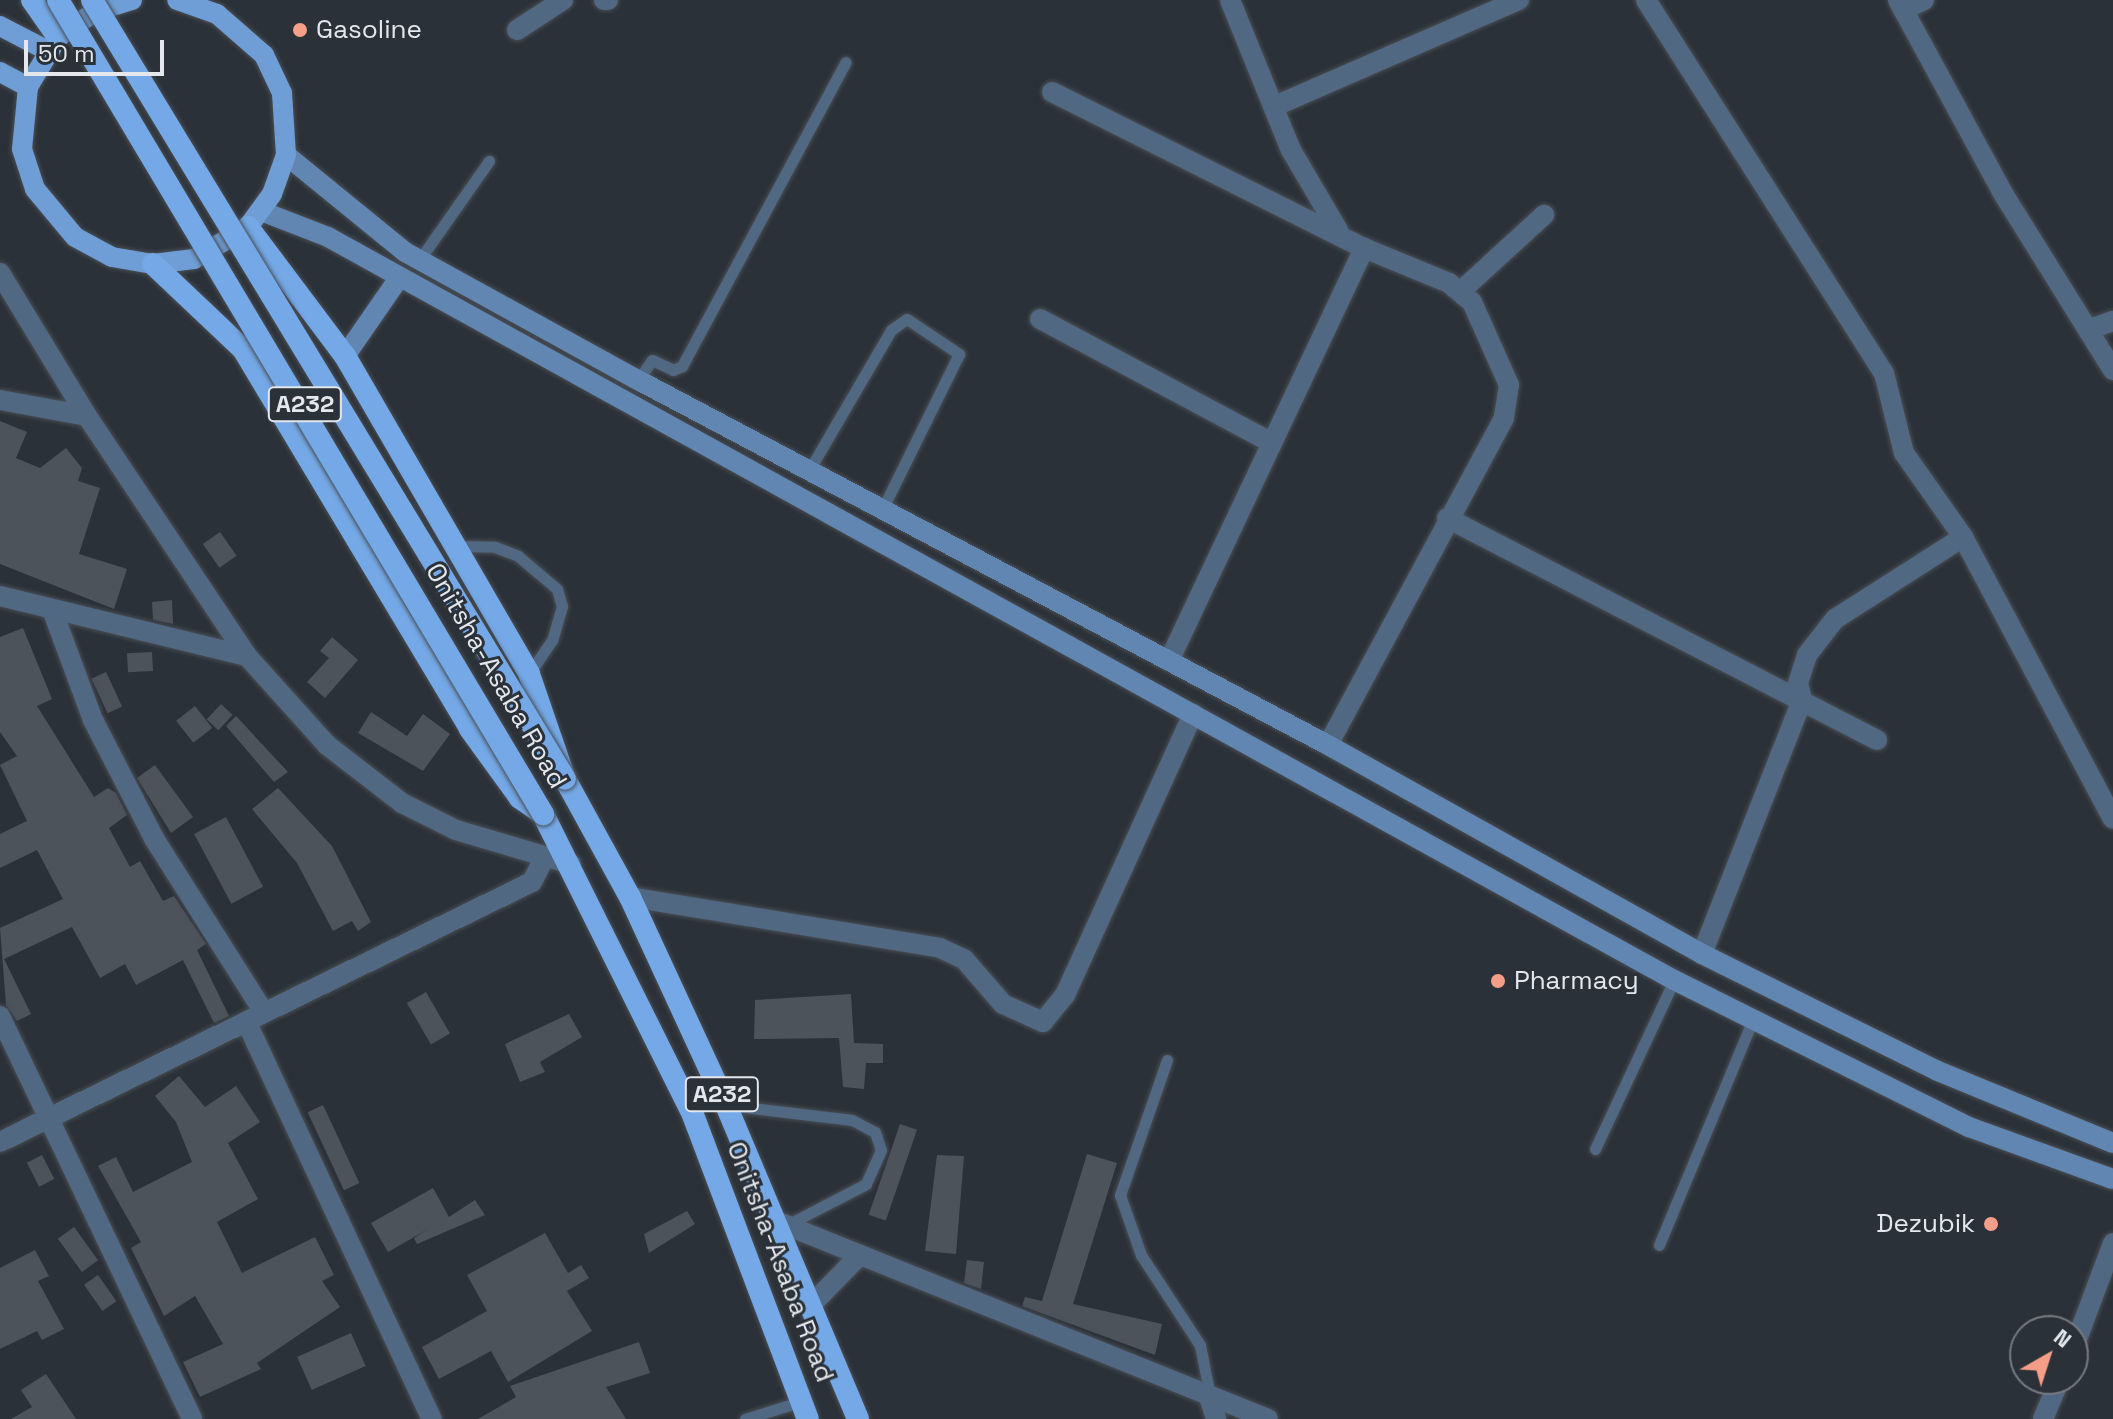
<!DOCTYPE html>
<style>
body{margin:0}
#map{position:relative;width:2113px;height:1419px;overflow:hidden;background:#2b3138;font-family:"Space Grotesk",sans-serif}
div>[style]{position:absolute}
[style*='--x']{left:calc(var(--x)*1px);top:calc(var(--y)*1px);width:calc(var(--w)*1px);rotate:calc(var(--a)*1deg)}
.building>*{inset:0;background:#4d535b;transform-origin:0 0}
.roads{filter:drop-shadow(0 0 2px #494e55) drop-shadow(0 0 2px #494e55)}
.service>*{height:11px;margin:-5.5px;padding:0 5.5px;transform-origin:5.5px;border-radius:5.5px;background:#516883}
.minor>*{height:20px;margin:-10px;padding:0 10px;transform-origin:10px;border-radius:10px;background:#516883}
.tertiary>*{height:20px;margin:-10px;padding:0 10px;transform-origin:10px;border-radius:10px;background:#516883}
.secondary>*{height:20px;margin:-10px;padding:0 10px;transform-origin:10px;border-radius:10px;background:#6286b2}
.primary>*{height:20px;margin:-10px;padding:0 10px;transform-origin:10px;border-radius:10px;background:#6f9ed6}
.trunk>*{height:22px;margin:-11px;padding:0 11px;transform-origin:11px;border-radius:11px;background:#74a8e6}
.bridges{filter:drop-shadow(0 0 2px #494e55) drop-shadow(0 0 2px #494e55)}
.trunk-bridge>*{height:22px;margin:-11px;padding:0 11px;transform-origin:11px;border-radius:11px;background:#74a8e6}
.dots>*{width:22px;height:22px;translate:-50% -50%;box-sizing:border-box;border:4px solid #2b3138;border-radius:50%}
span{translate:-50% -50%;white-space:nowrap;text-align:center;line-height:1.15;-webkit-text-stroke:6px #2b3138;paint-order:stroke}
.shield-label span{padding:2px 6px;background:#2b3138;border:2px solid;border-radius:6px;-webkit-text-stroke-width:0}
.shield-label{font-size:24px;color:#e4e8ed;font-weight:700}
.poi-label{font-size:26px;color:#e4e8ed}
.left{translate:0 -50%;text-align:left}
.right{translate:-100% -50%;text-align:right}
.street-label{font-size:26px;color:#e4e8ed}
.north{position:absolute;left:2009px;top:1315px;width:80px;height:80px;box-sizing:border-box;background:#2b3138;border:2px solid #757a80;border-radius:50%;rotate:39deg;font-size:22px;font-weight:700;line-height:32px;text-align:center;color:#e4e8ed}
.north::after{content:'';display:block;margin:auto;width:28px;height:36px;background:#f49e88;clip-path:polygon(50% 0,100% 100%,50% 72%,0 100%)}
.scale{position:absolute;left:24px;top:40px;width:140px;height:36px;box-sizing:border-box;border:4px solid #e4e8ed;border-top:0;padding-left:10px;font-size:24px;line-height:28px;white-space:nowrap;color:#e4e8ed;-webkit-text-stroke:6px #2b3138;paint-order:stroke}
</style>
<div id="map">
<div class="building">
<i style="clip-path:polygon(0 421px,27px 432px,16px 458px,40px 468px,66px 448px,82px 468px,78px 481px,100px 488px,79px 554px,127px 569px,114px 609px,0 564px)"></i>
<i style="left:220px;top:532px;width:29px;height:21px;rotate:55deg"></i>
<i style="clip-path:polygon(172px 600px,173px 624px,153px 620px,152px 602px)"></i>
<i style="clip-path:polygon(23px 628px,52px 699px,37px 706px,94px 797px,108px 788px,116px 793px,127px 815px,109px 828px,130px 867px,140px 861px,163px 901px,174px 896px,206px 944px,197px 950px,229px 1016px,214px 1023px,183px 960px,136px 985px,125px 964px,100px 978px,72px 927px,4px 959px,31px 1014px,17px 1021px,6px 1005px,0 928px,63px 899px,37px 850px,0 868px,0 834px,27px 821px,0 765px,17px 756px,0 732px,0 637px)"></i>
<i style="clip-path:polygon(332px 637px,358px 660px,325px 698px,307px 682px,329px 658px,320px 651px)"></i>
<i style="left:152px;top:652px;width:19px;height:25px;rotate:87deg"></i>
<i style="left:106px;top:672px;width:38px;height:16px;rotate:65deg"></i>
<i style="left:221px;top:704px;width:16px;height:21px;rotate:43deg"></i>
<i style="left:195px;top:706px;width:28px;height:24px;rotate:52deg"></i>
<i style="clip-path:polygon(371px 712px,407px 736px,423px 714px,450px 734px,423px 771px,358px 733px)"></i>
<i style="clip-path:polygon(236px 716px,288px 772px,274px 782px,226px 726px)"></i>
<i style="clip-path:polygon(155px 765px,193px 817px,171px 833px,137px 778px)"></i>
<i style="clip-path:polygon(278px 788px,332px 846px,371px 922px,358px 931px,352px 921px,333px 931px,297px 863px,252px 809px)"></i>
<i style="left:226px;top:817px;width:79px;height:36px;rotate:62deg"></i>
<i style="left:426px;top:992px;width:48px;height:22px;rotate:60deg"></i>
<i style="clip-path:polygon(851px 994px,854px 1043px,883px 1044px,883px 1063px,866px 1063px,864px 1089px,843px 1087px,839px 1038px,754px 1039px,755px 1000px)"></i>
<i style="clip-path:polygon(569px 1014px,582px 1037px,540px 1062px,545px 1072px,520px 1082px,505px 1044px)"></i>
<i style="clip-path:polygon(179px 1076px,205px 1107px,236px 1086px,260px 1122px,228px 1143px,258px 1199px,217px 1222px,242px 1273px,315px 1237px,334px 1275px,322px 1281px,340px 1307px,257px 1363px,261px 1369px,200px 1397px,183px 1362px,223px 1344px,195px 1296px,164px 1316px,131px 1248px,141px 1242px,98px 1166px,116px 1157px,133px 1192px,192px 1162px,176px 1122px,155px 1096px)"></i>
<i style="left:323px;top:1105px;width:86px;height:17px;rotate:65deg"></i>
<i style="left:900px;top:1124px;width:18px;height:96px;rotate:19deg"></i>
<i style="clip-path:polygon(1087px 1154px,1117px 1163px,1073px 1304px,1162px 1324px,1155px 1355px,1022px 1306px,1025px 1297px,1042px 1301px)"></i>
<i style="left:42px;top:1155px;width:27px;height:17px;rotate:63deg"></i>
<i style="clip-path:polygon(937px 1155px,964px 1156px,956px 1254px,925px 1251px)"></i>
<i style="clip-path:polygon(433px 1188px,449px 1217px,475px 1200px,485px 1215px,417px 1244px,414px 1238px,428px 1229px,388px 1252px,371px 1223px)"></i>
<i style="clip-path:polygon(687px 1211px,695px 1224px,649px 1253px,644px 1234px)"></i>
<i style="left:74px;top:1227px;width:41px;height:20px;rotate:54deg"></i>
<i style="clip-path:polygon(545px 1233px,568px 1273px,581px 1265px,589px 1278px,567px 1291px,592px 1331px,508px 1382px,491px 1351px,439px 1379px,422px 1347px,487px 1311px,467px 1275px)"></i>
<i style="clip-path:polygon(35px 1250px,49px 1276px,38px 1281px,64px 1329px,42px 1340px,37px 1331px,0 1349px,0 1268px)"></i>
<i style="clip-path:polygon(967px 1260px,984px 1262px,981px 1289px,964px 1283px)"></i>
<i style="left:98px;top:1275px;width:32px;height:17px;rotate:55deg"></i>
<i style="left:351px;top:1333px;width:36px;height:59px;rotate:66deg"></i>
<i style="clip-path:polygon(639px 1342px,650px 1373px,606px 1387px,626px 1419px,478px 1419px,516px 1397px,510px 1386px)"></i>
<i style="clip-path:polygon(46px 1374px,76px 1419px,11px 1419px,32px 1407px,21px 1390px)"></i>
</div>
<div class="roads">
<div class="service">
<i style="--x:420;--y:259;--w:120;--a:-54.9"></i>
<i style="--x:638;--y:380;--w:24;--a:-55"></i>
<i style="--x:652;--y:360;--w:23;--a:25"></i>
<i style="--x:673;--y:370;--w:10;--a:-24"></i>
<i style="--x:682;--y:366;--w:345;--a:-61.7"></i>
<i style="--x:811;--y:467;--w:159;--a:-59.7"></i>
<i style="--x:891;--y:330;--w:19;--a:-35"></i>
<i style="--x:907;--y:319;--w:63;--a:33.9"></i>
<i style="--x:959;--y:354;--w:169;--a:116.3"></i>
<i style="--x:456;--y:546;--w:39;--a:1"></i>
<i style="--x:495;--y:547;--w:25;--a:21"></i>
<i style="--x:518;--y:556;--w:51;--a:40.2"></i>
<i style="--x:557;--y:589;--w:18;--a:74"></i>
<i style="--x:562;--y:606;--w:35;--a:106"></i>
<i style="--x:552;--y:640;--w:41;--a:124.1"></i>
<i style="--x:1167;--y:1060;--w:143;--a:109.2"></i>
<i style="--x:1120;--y:1195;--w:64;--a:70.7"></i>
<i style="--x:1141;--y:1255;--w:108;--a:56.8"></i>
<i style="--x:1200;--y:1345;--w:52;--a:78.9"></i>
<i style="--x:727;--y:1105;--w:126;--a:6.8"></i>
<i style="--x:852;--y:1120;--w:26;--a:28"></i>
<i style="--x:875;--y:1132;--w:19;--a:72"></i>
<i style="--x:881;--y:1150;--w:37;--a:114"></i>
<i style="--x:866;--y:1184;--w:89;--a:152.6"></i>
<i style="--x:1595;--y:1149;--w:187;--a:-64.9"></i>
<i style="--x:1659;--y:1245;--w:245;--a:-67.4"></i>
<i style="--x:745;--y:1419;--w:60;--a:-17.5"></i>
</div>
<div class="minor">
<i style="--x:604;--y:0;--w:4;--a:0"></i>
<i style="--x:1230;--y:0;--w:162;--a:67.9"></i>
<i style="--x:1291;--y:150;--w:93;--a:59.6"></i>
<i style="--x:1646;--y:0;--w:442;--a:57.5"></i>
<i style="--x:1884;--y:373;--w:82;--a:76"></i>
<i style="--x:1904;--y:453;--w:103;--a:54.9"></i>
<i style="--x:1963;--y:537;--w:319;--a:62"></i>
<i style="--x:1903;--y:10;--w:23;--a:-25"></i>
<i style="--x:517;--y:30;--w:55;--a:-33.1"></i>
<i style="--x:1052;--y:92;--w:349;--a:26.6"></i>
<i style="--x:1364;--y:248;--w:92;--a:22.4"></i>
<i style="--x:1449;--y:283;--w:30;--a:40"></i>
<i style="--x:1472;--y:302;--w:91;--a:66"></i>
<i style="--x:1509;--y:385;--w:33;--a:99"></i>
<i style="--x:1504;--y:418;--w:371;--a:118.3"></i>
<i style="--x:1275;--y:106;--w:266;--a:-23.5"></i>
<i style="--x:0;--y:273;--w:167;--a:58.7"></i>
<i style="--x:1461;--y:291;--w:113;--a:-42.5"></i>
<i style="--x:1040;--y:319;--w:263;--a:28.1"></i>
<i style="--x:2088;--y:330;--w:27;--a:-20"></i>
<i style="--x:0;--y:400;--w:88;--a:10.4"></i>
<i style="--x:87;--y:416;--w:288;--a:56.3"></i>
<i style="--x:1447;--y:518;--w:484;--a:27.3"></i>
<i style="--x:0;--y:596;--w:254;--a:13.7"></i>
<i style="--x:247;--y:656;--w:120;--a:48"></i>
<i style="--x:327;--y:745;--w:95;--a:37.7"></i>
<i style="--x:402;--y:803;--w:60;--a:26.6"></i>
<i style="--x:456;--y:830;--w:120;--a:16.5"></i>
<i style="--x:53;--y:612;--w:115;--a:69.7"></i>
<i style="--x:93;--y:720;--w:135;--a:62.7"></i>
<i style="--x:155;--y:840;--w:200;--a:57.7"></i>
<i style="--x:1169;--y:661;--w:457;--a:-64.7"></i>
<i style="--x:630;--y:897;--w:314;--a:9.3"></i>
<i style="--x:940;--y:948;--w:26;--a:25"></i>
<i style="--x:964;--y:959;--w:60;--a:49.1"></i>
<i style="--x:1003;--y:1004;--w:44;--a:24.2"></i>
<i style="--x:1043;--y:1022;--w:35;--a:-51"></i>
<i style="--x:1065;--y:995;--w:309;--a:-65.5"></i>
<i style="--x:1702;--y:954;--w:273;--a:-68.5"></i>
<i style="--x:1802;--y:700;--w:17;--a:-103"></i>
<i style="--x:1798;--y:683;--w:29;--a:-72"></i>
<i style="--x:1807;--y:655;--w:46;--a:-52.1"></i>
<i style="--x:1835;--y:619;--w:152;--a:-32.6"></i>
<i style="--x:0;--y:1016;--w:446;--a:64.5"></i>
<i style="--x:247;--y:1023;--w:437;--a:65"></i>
<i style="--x:0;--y:1142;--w:592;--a:-26.05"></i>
<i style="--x:532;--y:882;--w:28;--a:-63"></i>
<i style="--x:2073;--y:1350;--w:114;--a:-69.5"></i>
<i style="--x:1210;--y:1400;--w:20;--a:72"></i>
<i style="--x:2043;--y:1419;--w:43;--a:-67"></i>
</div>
<div class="tertiary">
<i style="--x:1898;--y:0;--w:222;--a:61.5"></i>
<i style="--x:2004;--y:195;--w:206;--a:58.1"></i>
<i style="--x:776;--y:1221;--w:530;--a:21.92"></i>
<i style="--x:814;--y:1302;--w:66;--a:-45.6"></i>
</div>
<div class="secondary">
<i style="--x:286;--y:155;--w:154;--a:39.2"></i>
<i style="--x:405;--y:252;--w:266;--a:28.8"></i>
<i style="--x:638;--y:380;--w:781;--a:27.88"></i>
<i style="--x:1328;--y:745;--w:428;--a:29.2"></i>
<i style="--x:1702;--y:954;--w:263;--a:26.4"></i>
<i style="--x:1938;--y:1071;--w:189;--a:22.4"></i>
<i style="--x:261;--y:211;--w:72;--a:21.2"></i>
<i style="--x:328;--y:237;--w:1537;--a:28.9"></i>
<i style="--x:1674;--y:980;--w:330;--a:26.5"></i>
<i style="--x:1969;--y:1127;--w:153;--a:19.9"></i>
<i style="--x:345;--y:356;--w:95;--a:-55.3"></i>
</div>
<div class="primary">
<i style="--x:132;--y:0;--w:38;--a:163"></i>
<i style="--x:96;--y:11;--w:46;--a:145.6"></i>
<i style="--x:58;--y:37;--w:58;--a:121"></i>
<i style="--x:28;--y:87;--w:62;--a:95.5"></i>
<i style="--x:22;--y:149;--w:42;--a:72"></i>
<i style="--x:35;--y:189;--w:62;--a:50.2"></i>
<i style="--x:75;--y:237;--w:42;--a:28.4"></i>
<i style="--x:112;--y:257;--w:42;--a:9.7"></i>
<i style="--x:153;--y:264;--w:41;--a:-7"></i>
<i style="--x:194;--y:259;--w:63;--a:-30.7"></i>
<i style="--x:248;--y:227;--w:41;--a:-54"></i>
<i style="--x:272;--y:194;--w:41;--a:-70.3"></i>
<i style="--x:286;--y:155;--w:62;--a:-93.7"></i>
<i style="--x:282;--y:93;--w:42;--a:-115.3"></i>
<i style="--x:264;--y:55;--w:62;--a:-138.9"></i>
<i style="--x:217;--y:14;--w:42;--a:-160.7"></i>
<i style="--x:0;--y:26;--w:54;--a:27.5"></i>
<i style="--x:0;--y:72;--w:32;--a:28"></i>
</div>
<div class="trunk">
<i style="--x:32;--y:0;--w:45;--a:54.9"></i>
<i style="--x:248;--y:227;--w:161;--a:53.1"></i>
<i style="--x:345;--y:356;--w:367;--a:59.9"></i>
<i style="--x:529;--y:674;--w:111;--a:71.1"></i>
<i style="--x:565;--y:779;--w:135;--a:61.2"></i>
<i style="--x:630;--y:897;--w:229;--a:65.2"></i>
<i style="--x:726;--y:1105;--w:341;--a:67.2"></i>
<i style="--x:153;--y:264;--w:124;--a:43.4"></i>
<i style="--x:243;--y:349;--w:443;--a:59.1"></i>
<i style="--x:470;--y:729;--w:85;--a:54.1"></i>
<i style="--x:520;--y:798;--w:28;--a:35"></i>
<i style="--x:543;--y:814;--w:336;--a:63.5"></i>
<i style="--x:693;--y:1115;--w:325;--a:69.3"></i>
</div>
</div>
<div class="bridges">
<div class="trunk-bridge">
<i style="--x:58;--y:0;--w:948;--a:59.21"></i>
<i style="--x:92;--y:0;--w:911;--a:58.73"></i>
</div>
</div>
<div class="dots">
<i style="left:300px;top:30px;background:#f49e88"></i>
<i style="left:1498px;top:981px;background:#f49e88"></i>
<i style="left:1991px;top:1224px;background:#f49e88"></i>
</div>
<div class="shield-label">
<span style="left:305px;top:404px">A232</span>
<span style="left:722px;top:1094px">A232</span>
</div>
<div class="poi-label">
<span class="left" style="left:316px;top:30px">Gasoline</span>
<span class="left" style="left:1514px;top:981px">Pharmacy</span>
<span class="right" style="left:1975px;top:1224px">Dezubik</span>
</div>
<div class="street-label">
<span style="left:496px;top:676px;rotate:60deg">Onitsha-Asaba Road</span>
<span style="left:780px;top:1262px;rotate:69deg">Onitsha-Asaba Road</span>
</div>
<div class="north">N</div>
<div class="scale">50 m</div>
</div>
